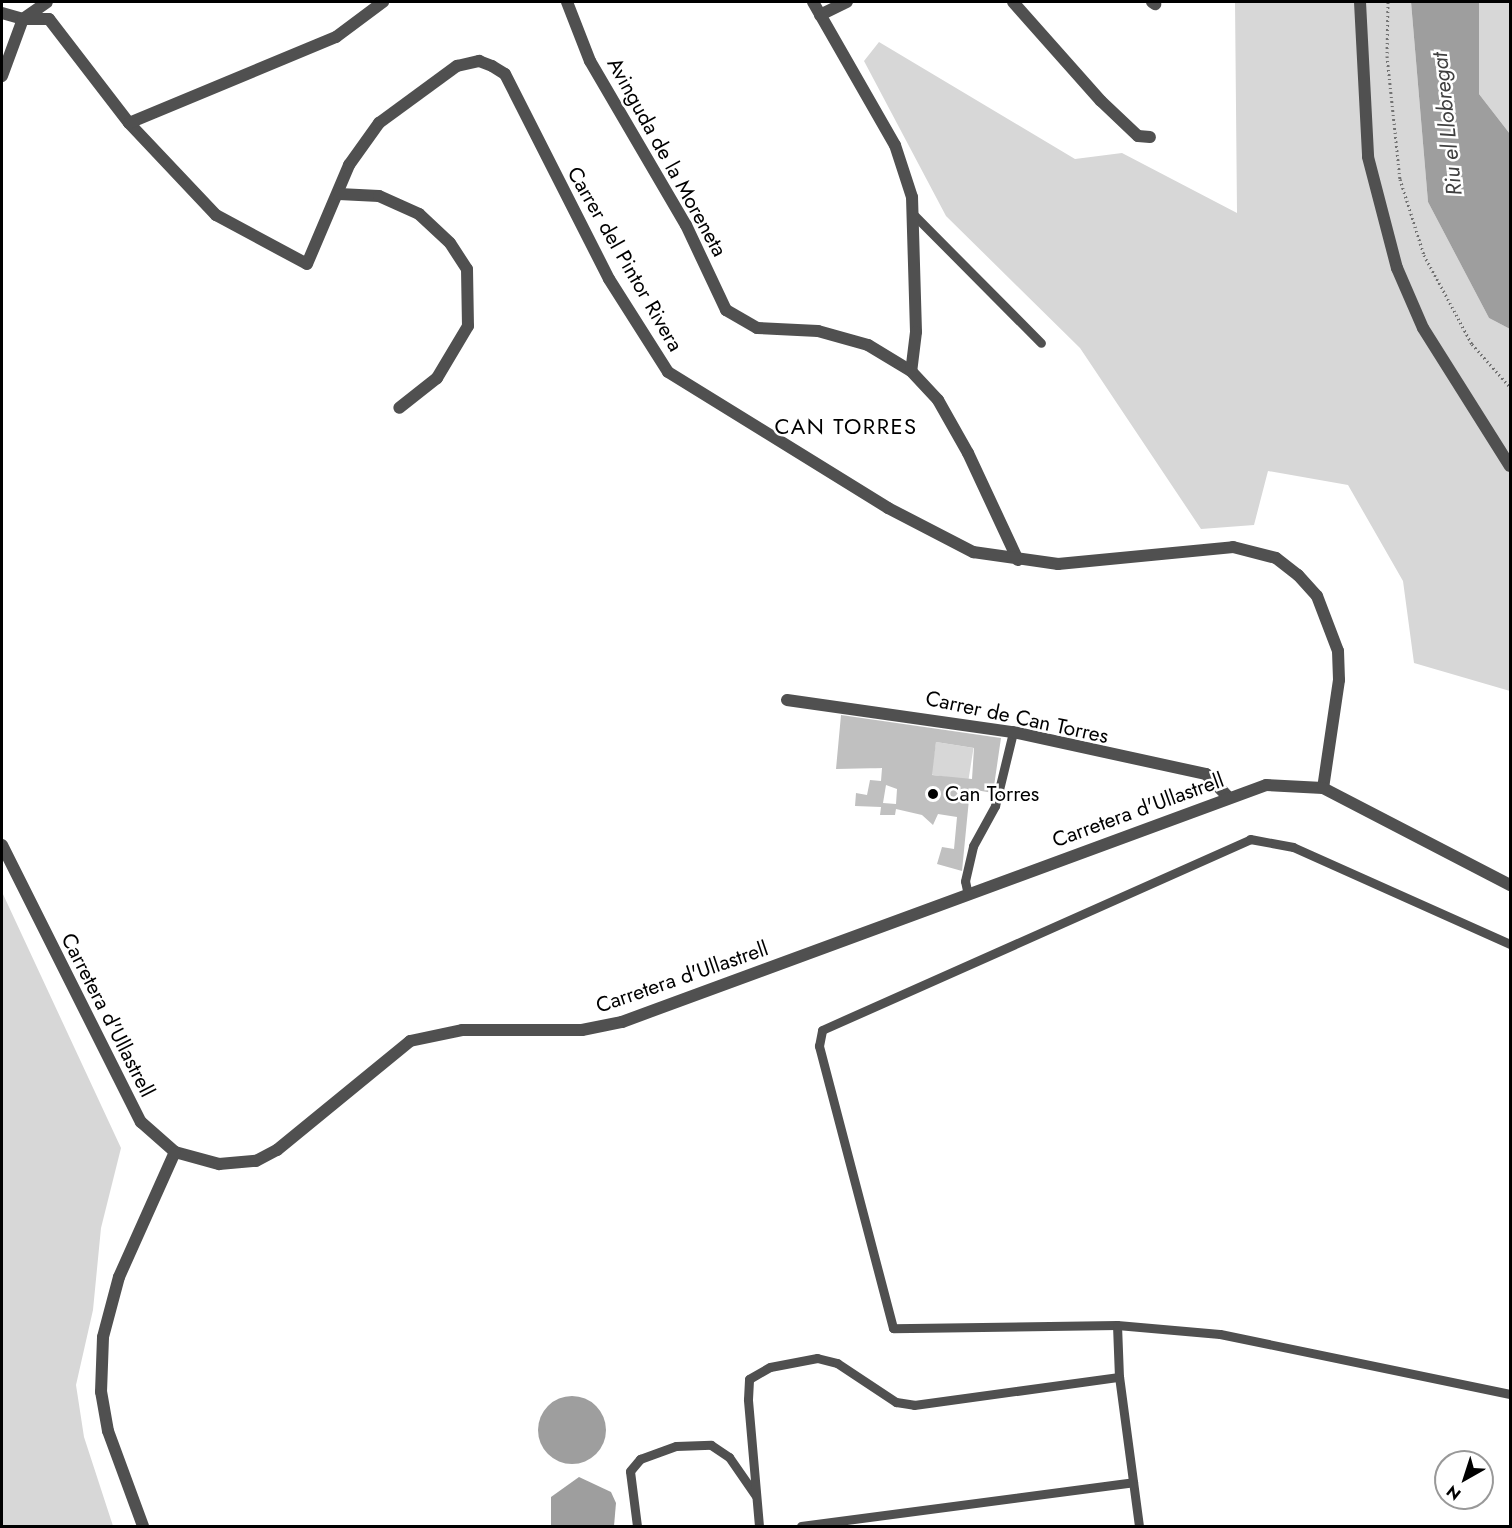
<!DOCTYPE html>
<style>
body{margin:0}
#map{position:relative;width:1512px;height:1528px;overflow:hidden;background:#fff;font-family:Jost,sans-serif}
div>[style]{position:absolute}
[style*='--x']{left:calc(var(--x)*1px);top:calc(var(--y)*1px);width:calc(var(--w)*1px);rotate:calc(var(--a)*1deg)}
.green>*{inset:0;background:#d7d7d7;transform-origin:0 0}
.water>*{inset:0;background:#9e9e9e}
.round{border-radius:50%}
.building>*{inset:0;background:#c0c0c0}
.path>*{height:3px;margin-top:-1.5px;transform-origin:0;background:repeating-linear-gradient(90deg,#727272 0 1.5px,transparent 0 4.5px)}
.service>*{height:9px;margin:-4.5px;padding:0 4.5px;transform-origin:4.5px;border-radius:4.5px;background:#505050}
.minor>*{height:12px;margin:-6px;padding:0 6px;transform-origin:6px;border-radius:6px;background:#505050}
.tertiary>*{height:12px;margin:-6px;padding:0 6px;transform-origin:6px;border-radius:6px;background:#505050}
.dots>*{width:16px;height:16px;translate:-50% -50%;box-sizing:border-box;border:3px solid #fff;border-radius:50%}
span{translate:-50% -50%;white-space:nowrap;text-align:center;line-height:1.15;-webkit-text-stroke:5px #fff;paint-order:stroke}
.street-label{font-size:21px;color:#000}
.poi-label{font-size:21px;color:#000}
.left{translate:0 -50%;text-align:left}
.water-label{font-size:22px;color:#3f3f3f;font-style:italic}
.neighbourhood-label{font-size:22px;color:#000;letter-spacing:1.5px}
.frame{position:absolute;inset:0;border:3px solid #000;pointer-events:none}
.north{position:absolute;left:1434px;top:1450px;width:60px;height:60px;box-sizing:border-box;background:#fff;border:2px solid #999;border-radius:50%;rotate:219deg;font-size:16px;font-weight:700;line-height:24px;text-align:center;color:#000}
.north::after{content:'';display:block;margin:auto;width:21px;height:27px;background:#000;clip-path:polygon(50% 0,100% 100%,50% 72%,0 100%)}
</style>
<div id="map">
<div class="green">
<i style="clip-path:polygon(1235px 2px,1411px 2px,1428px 202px,1489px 318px,1510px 329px,1510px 691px,1414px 663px,1403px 581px,1348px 485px,1268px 471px,1254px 525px,1201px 529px,1080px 348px,946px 216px,864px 61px,879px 42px,1075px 159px,1122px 153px,1237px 213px)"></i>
<i style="clip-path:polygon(1479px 2px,1510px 2px,1510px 134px,1479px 94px)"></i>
<i style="left:936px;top:742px;width:38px;height:33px;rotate:9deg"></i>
<i style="clip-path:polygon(2px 892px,121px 1148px,101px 1228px,93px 1310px,76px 1385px,84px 1437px,113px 1526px,2px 1526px)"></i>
</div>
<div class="water">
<i style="clip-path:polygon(1411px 2px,1479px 2px,1479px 94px,1510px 134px,1510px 329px,1489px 318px,1428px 202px)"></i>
<i class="round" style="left:538px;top:1396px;width:68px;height:68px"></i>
<i style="clip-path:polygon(579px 1477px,611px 1492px,616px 1503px,614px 1526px,551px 1526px,551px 1497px)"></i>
</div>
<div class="building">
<i style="clip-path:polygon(evenodd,841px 715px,1001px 738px,993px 793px,970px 789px,962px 871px,937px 864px,942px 847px,954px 849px,957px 817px,938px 814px,933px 825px,922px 815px,896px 809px,895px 815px,880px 815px,881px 807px,855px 806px,856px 793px,867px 795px,870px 780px,881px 781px,882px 768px,836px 769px,841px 715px,936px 742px,974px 748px,972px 779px,932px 775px,936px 742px,841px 715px,886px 785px,897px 789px,896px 804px,883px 803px,886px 785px)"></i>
</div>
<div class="path">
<i style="--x:1388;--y:2;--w:54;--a:91.1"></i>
<i style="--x:1387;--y:56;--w:124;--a:84"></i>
<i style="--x:1400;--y:179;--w:80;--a:72.5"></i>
<i style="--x:1424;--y:255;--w:101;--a:61.7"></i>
<i style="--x:1472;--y:344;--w:57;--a:48.5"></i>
</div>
<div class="service">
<i style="--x:912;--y:213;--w:183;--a:45.2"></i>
<i style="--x:968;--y:895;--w:14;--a:-102"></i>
<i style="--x:965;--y:881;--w:36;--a:-77"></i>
<i style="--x:973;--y:846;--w:46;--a:-61.2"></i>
<i style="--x:995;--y:806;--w:76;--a:-76.3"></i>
<i style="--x:1117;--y:1325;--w:224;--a:179.2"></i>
<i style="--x:893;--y:1328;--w:292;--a:-104.7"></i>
<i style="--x:819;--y:1046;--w:16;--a:-79"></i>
<i style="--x:822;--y:1030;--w:469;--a:-24"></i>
<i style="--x:1250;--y:839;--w:44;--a:10.5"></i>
<i style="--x:1293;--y:847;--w:238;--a:24.1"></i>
<i style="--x:637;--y:1526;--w:55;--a:-97.3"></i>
<i style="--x:630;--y:1471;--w:16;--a:-50"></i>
<i style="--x:640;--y:1459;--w:38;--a:-20"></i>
<i style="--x:676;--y:1446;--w:35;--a:-2"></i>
<i style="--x:711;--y:1445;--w:22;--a:34"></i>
<i style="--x:729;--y:1457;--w:47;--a:55.3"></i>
<i style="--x:759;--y:1526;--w:127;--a:-95"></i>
<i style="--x:748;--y:1399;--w:20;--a:-87"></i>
<i style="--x:749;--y:1379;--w:24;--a:-30"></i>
<i style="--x:770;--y:1367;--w:48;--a:-10.8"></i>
<i style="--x:817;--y:1358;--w:21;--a:14"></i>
<i style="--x:837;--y:1363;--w:71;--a:33.5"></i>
<i style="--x:896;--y:1402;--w:18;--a:9"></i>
<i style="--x:914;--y:1405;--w:207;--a:-7.8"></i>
<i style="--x:801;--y:1526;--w:335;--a:-7.5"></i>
<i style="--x:1139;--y:1526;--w:150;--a:-97.6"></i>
<i style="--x:1119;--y:1377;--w:52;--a:-92.2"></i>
<i style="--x:1117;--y:1325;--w:103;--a:5"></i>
<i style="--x:1220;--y:1334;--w:296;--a:11.7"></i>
</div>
<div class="minor">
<i style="--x:567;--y:2;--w:63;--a:68.7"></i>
<i style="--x:590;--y:61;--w:190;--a:59.7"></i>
<i style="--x:686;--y:225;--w:94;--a:64.8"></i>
<i style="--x:726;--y:310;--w:36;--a:30"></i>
<i style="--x:757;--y:328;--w:61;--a:2.8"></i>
<i style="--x:818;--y:331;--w:52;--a:15.6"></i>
<i style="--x:868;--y:345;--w:50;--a:31.2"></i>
<i style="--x:911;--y:371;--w:40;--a:47"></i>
<i style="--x:938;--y:400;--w:61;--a:60.5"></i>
<i style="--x:968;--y:453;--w:118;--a:65"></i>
<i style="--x:813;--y:2;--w:165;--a:60.2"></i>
<i style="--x:895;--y:145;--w:55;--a:71.9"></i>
<i style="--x:912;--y:197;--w:135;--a:88.3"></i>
<i style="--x:916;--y:332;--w:39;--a:97"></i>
<i style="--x:1013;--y:2;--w:132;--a:48.4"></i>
<i style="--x:1101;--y:101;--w:51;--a:43.4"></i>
<i style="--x:1138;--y:136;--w:12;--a:5"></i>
<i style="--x:1152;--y:2;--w:4;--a:34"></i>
<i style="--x:2;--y:13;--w:22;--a:16"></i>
<i style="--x:23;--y:19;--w:29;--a:-35"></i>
<i style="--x:820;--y:15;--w:30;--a:-26"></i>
<i style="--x:2;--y:76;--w:61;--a:-69.8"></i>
<i style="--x:23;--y:19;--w:26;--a:0"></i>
<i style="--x:49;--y:19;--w:131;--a:52.4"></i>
<i style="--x:129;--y:123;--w:127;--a:46.6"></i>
<i style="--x:216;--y:215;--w:103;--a:28.3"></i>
<i style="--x:307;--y:264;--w:108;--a:-67"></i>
<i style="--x:349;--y:165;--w:52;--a:-54.5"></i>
<i style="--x:379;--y:123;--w:97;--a:-36.2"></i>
<i style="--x:457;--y:66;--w:23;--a:-13"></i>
<i style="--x:479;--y:61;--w:14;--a:21"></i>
<i style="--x:492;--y:66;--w:15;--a:32"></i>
<i style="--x:505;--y:74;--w:230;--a:63.1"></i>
<i style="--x:609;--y:279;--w:110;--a:57.6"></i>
<i style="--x:668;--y:372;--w:259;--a:31.7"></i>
<i style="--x:888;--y:508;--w:96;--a:27.4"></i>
<i style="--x:973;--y:552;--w:86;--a:8"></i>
<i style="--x:1058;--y:564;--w:176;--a:-5.5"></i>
<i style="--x:1233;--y:547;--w:44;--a:14.3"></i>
<i style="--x:1276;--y:558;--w:28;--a:38"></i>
<i style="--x:1298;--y:575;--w:28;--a:48"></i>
<i style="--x:1317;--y:596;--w:59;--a:69.1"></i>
<i style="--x:1338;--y:651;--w:29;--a:88"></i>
<i style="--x:1339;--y:680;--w:109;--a:98.4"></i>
<i style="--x:129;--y:123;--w:224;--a:-22.6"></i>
<i style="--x:336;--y:37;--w:59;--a:-36.7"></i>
<i style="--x:339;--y:194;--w:40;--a:2.9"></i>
<i style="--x:379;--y:196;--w:44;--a:24.2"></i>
<i style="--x:419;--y:214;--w:42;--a:43.1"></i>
<i style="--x:450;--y:243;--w:31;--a:57"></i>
<i style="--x:467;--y:269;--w:57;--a:89"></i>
<i style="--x:468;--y:326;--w:61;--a:120.8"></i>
<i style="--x:437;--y:378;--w:48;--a:141.7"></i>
<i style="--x:787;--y:700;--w:228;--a:8.1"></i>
<i style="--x:1013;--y:732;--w:198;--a:12.3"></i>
<i style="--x:1206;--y:774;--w:32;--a:46"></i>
</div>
<div class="tertiary">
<i style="--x:1360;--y:2;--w:155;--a:87"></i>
<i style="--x:1368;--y:157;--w:115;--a:75.4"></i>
<i style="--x:1397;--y:268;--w:65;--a:66.6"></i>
<i style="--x:1423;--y:328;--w:163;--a:57.8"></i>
<i style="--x:2;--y:845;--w:310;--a:63.4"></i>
<i style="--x:141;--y:1122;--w:45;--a:41.4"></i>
<i style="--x:175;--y:1152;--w:46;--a:15.3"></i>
<i style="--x:219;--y:1164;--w:37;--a:-5"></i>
<i style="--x:256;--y:1161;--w:24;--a:-28"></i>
<i style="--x:277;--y:1150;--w:172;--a:-39.3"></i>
<i style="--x:410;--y:1041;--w:53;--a:-11.9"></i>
<i style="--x:462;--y:1030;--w:120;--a:0"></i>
<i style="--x:582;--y:1030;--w:41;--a:-11.3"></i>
<i style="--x:622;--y:1022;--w:686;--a:-20.2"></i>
<i style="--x:1266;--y:785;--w:57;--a:3"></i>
<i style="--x:1323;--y:788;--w:211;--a:27.4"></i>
<i style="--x:143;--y:1526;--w:101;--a:-110.2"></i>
<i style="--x:108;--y:1431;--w:40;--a:-100"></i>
<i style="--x:101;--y:1392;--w:55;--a:-87.9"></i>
<i style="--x:103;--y:1337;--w:62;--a:-75.1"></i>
<i style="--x:119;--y:1277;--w:137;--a:-65.9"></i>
</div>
<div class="dots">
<i style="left:933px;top:794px;background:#000"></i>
</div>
<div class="street-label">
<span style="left:667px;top:157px;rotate:61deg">Avinguda de la Moreneta</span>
<span style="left:625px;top:259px;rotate:60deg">Carrer del Pintor Rivera</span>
<span style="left:1017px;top:717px;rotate:12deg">Carrer de Can Torres</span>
<span style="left:1138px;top:810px;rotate:-20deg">Carretera d'Ullastrell</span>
<span style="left:682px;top:977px;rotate:-19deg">Carretera d'Ullastrell</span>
<span style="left:108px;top:1015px;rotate:63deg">Carretera d'Ullastrell</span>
</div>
<div class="poi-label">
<span class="left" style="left:945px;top:794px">Can Torres</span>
</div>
<div class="water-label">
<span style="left:1447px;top:124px;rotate:-96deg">Riu el Llobregat</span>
</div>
<div class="neighbourhood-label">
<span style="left:846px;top:427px">CAN TORRES</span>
</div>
<div class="frame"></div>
<div class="north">N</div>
</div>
